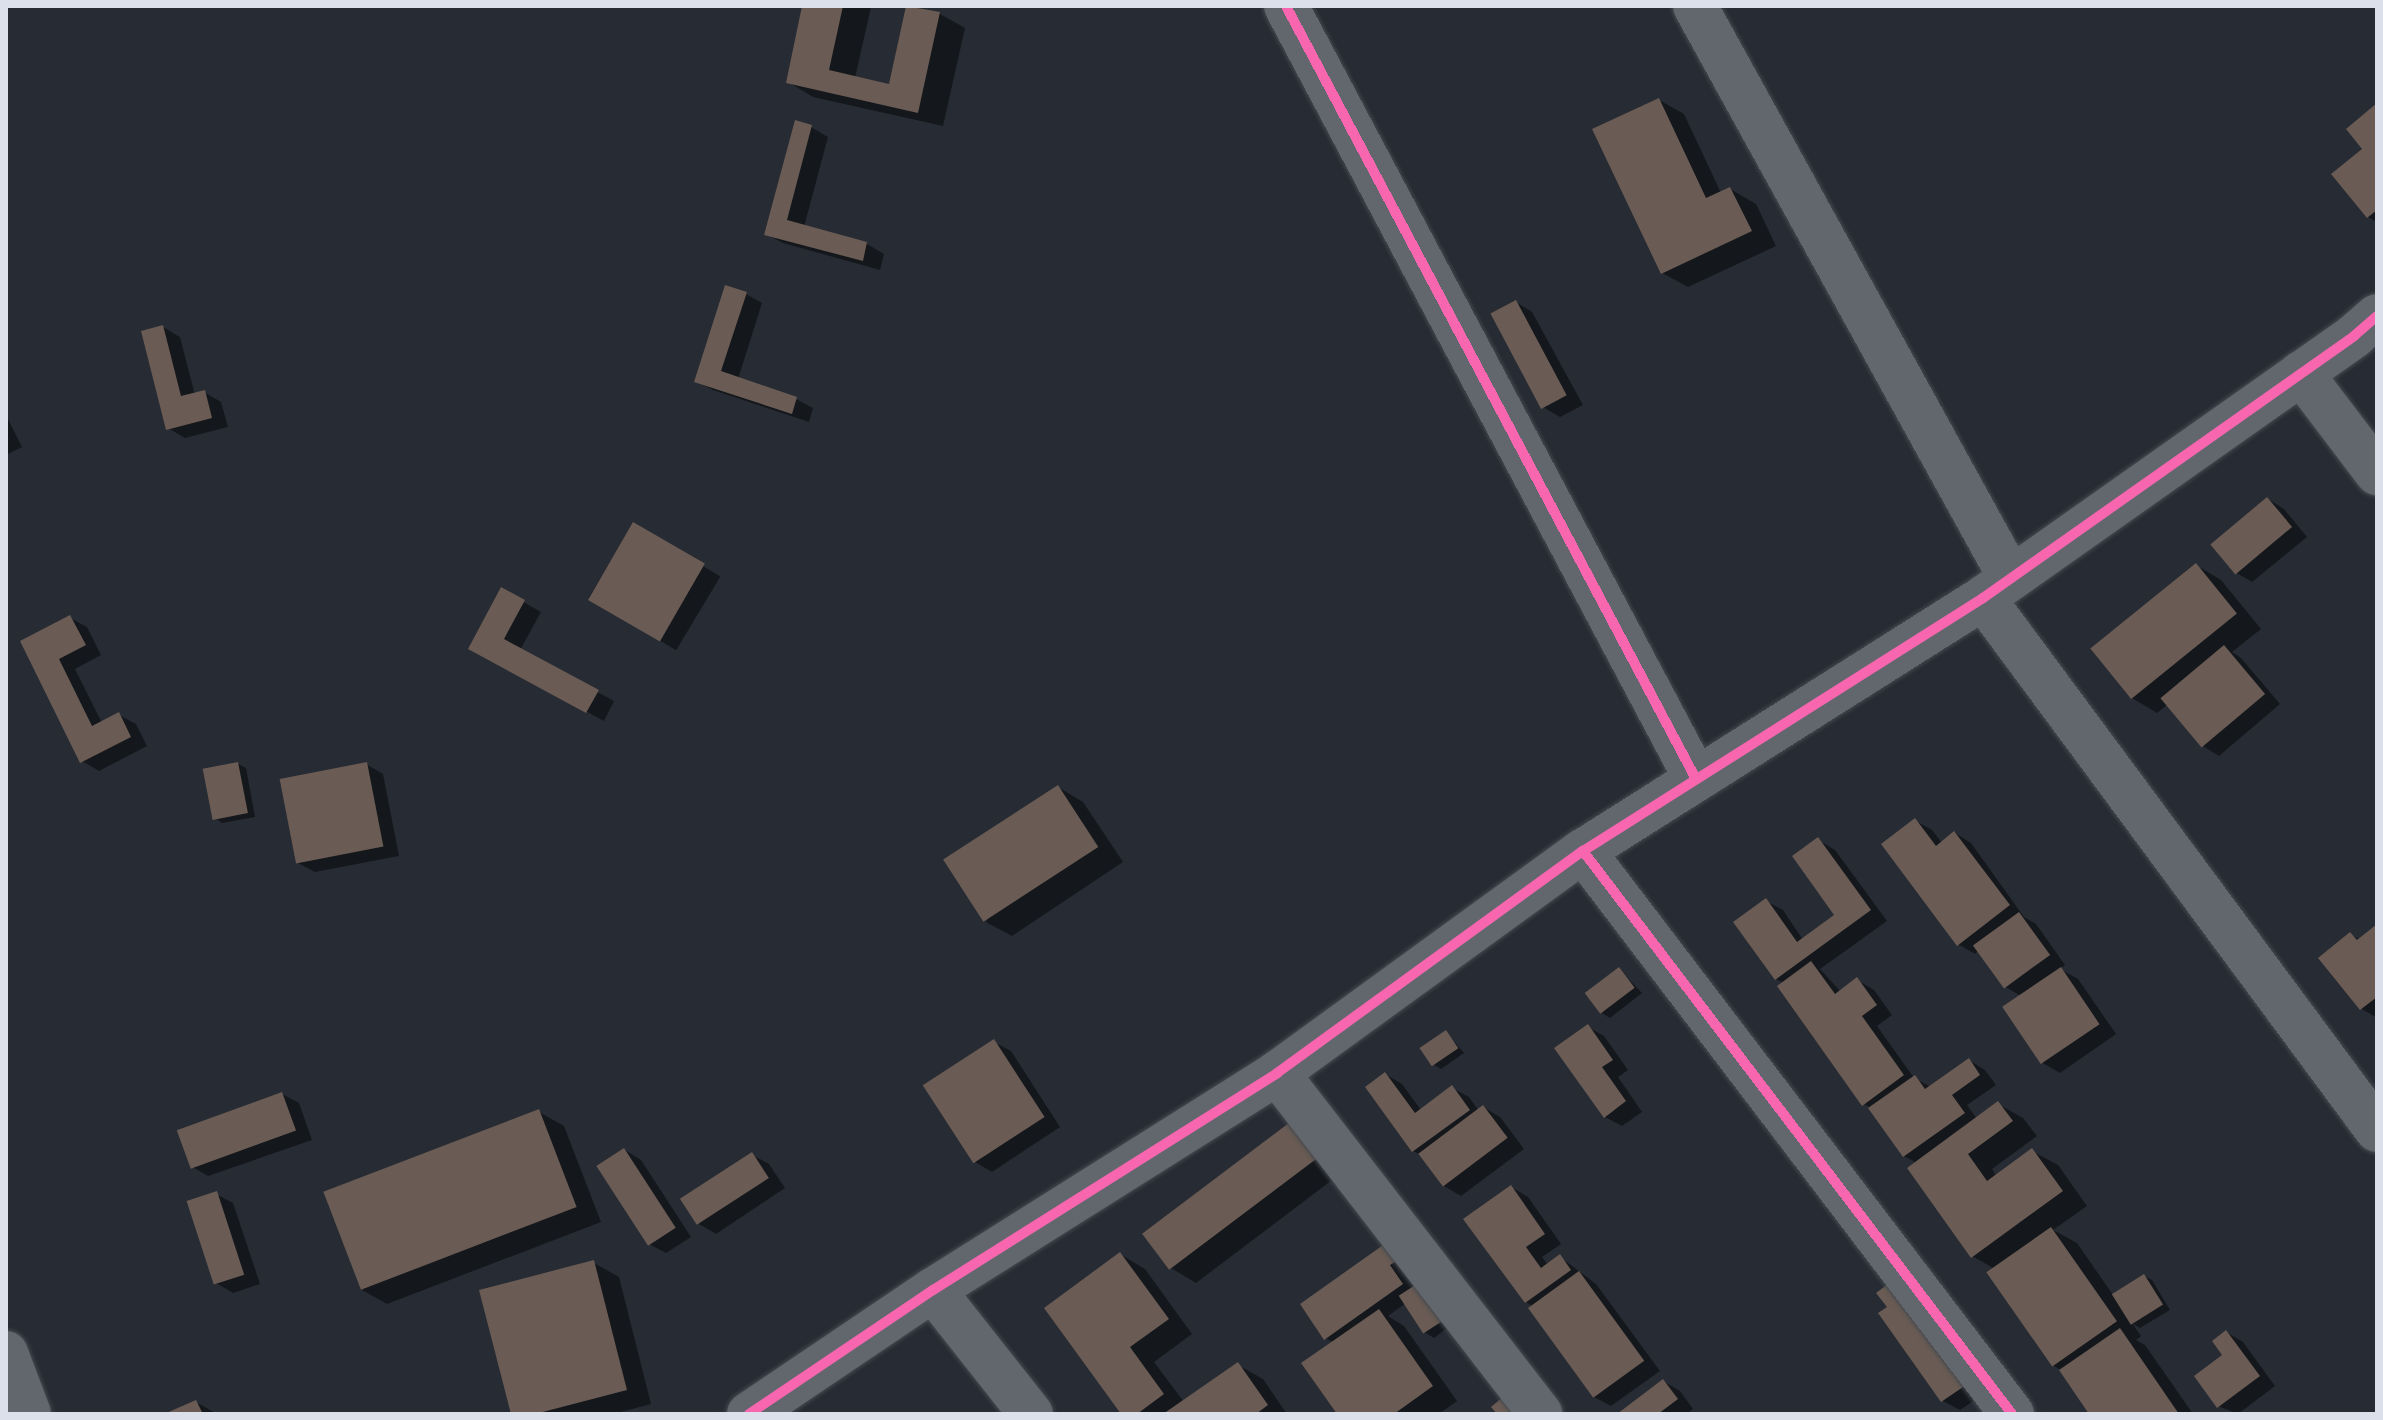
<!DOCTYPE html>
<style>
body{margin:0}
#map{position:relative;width:2383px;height:1420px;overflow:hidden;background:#272b33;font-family:Ubuntu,sans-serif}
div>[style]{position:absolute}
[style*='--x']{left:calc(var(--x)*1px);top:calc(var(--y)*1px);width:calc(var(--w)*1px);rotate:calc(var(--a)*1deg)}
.shadow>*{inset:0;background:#0007;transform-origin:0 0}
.building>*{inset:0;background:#6a5c54;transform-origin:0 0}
.roads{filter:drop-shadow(0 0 2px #454950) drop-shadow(0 0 2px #454950)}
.minor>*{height:44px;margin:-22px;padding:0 22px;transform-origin:22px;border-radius:22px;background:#62666d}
.cycleway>*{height:10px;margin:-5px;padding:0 5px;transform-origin:5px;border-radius:5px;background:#f766af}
span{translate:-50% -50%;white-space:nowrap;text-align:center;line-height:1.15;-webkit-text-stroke:8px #222938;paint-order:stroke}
.frame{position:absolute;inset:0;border:8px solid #dce0ea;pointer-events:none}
</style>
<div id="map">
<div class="shadow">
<i style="clip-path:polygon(804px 6px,871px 7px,855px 78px,891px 86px,908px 6px,940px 14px,965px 28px,943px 126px,813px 97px,788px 82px)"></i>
<i style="clip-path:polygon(1659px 100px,1684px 114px,1721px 193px,1730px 189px,1756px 204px,1776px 246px,1688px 287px,1662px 273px)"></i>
<i style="clip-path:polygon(2377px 106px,2377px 222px,2368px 217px)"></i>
<i style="clip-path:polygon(811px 127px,828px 137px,804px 227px,867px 244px,884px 254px,880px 270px,783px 243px,766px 234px)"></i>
<i style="clip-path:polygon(746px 294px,762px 303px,738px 379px,796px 399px,813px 408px,809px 422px,713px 390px,696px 381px)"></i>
<i style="clip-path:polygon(1516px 302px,1532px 312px,1583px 405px,1560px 417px,1543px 407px)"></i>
<i style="clip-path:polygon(163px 327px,180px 337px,195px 395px,204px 392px,221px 402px,228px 427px,185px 438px,168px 428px)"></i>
<i style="clip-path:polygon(6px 415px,22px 447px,6px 455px)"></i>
<i style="clip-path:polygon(2268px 499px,2284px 509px,2307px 537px,2252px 582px,2235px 572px,2213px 544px)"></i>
<i style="left:633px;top:524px;width:102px;height:86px;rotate:31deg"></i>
<i style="clip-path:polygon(2196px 565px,2221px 580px,2261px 629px,2232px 652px,2241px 658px,2280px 704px,2219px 756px,2203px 746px,2168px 704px,2157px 713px,2132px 698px)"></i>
<i style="clip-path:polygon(502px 590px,541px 612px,520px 650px,614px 701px,604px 721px,487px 657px)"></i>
<i style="clip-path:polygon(70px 618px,87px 627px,101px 655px,75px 669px,102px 723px,119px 715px,136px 724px,147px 746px,99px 771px,82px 761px,22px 642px)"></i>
<i style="clip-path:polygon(238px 764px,246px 768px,255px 817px,222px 823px,215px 818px)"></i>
<i style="clip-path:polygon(366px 764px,383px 774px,399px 856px,315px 872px,298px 863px)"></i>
<i style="clip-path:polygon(1058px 787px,1083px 802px,1123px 862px,1012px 936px,986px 922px)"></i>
<i style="clip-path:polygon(1916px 821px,1932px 830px,1942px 843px,1955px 833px,1971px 843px,2024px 917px,2036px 924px,2065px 965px,2060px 969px,2078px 979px,2116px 1034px,2060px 1073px,2043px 1063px,2005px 1008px,2021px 996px,2004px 986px,1979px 950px,1975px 954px,1958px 944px)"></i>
<i style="clip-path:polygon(1818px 840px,1835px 850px,1887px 921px,1820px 969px,1841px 992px,1857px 980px,1874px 990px,1892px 1015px,1877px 1026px,1914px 1078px,1931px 1087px,1969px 1060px,1985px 1070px,1996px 1085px,1967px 1105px,1977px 1119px,1998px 1104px,2023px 1118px,2037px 1136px,1992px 1169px,1997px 1177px,2032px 1151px,2058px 1165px,2087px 1206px,2053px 1230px,2077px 1243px,2113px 1295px,2144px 1276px,2152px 1280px,2170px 1310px,2140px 1328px,2132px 1323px,2141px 1336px,2136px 1340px,2145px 1345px,2193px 1414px,2091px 1414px,2061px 1370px,2054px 1366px,1995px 1269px,1972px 1256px,1917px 1163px,1904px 1156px,1871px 1108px,1864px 1104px,1784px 983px,1776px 979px,1766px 901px,1783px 910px,1803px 940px,1837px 916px)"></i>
<i style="clip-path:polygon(2377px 927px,2377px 1018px,2362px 1009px,2321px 958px,2350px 934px,2360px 940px)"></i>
<i style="clip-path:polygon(1619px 969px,1642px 993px,1610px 1018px,1602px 1013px)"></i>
<i style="clip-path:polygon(1588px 1027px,1604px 1036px,1628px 1070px,1618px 1077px,1642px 1112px,1622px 1126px,1605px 1117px)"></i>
<i style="clip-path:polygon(1446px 1032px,1464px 1053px,1441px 1069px,1433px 1064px)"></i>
<i style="clip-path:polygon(994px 1042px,1011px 1051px,1060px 1127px,992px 1172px,975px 1162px)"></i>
<i style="clip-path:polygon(1385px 1074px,1402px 1084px,1421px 1110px,1452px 1088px,1469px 1097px,1479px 1111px,1483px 1107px,1500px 1117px,1524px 1149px,1461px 1196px,1444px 1186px,1421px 1155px,1413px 1151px)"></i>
<i style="clip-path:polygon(282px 1094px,299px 1103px,312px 1140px,208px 1176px,191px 1166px)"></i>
<i style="clip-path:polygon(539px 1112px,564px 1126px,601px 1222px,387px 1304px,362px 1290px)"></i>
<i style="clip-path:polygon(1301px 1117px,1352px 1165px,1196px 1283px,1171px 1268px)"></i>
<i style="clip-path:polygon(625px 1150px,641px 1160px,691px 1237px,666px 1253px,649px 1244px)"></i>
<i style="clip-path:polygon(752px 1155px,769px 1164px,785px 1188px,716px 1234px,699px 1224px)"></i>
<i style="clip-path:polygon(1511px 1187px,1528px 1197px,1561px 1244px,1542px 1257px,1548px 1265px,1560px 1257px,1596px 1284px,1660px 1371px,1611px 1406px,1594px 1397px,1534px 1307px,1526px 1302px)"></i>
<i style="clip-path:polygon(216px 1194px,233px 1203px,260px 1284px,233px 1293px,216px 1283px)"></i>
<i style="clip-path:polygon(1386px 1245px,1414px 1270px,1406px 1275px,1415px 1288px,1454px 1323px,1434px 1338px,1426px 1333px,1406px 1303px,1388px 1316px,1404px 1326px,1457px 1401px,1439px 1414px,1340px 1414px,1334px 1343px,1326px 1338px)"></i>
<i style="clip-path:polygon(1120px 1254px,1145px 1269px,1192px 1334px,1154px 1362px,1184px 1402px,1238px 1365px,1263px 1379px,1287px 1414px,1124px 1414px)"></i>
<i style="clip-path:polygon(594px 1263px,619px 1277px,651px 1404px,613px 1414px,513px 1414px)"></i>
<i style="clip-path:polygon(1909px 1294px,1982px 1395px,1960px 1410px,1943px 1401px)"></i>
<i style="clip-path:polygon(2226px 1332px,2243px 1342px,2275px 1386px,2238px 1414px,2218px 1406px)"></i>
<i style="clip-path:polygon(1663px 1381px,1680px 1391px,1693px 1409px,1687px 1414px,1620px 1414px)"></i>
<i style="clip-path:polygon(196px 1402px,217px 1414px,169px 1414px)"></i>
</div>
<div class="building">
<i style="clip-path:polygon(802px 6px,843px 6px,829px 70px,889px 84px,906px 6px,940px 12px,918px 113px,786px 83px)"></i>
<i style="clip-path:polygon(1659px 98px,1706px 198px,1730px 187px,1752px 231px,1661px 274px,1592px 129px)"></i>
<i style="clip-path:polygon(2377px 103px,2377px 210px,2367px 218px,2331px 174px,2362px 149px,2346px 129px)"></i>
<i style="clip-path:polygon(795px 120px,812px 125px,787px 220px,867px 242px,863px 261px,764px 235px)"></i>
<i style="clip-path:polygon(725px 285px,747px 292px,721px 371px,797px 397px,792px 414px,694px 382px)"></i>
<i style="left:1516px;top:300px;width:108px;height:29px;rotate:62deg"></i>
<i style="clip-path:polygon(163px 325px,181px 396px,205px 390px,212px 418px,166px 430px,141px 331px)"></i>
<i style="left:2267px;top:497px;width:39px;height:74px;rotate:50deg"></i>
<i style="left:633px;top:522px;width:83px;height:90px;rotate:30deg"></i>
<i style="left:2196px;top:563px;width:65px;height:136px;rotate:51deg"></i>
<i style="clip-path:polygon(501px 587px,525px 600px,504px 639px,599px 690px,586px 713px,468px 649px)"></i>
<i style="clip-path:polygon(70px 615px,86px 645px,59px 659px,92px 726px,119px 712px,131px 737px,80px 763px,20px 641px)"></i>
<i style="left:2224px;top:645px;width:64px;height:83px;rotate:50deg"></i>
<i style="left:238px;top:762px;width:52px;height:36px;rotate:79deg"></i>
<i style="left:367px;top:762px;width:86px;height:89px;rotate:79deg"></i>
<i style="left:1058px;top:785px;width:74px;height:137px;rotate:57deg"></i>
<i style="clip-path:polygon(1915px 818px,1936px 846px,1954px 831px,2010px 905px,1957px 946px,1881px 844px)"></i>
<i style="clip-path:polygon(1818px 837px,1871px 910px,1775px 980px,1733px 922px,1766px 898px,1797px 942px,1834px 915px,1792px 856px)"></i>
<i style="left:2019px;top:912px;width:53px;height:57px;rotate:54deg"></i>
<i style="clip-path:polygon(2377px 924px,2377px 997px,2360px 1010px,2318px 958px,2350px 932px,2357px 940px)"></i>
<i style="clip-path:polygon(1811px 961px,1835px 994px,1857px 977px,1877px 1005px,1862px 1016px,1904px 1075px,1862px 1106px,1777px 986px)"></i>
<i style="left:1619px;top:967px;width:26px;height:43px;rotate:53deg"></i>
<i style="left:2061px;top:967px;width:69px;height:71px;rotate:56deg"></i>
<i style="clip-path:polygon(1588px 1024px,1613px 1060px,1602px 1067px,1626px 1101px,1604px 1118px,1554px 1048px)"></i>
<i style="left:1446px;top:1030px;width:22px;height:32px;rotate:56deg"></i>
<i style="left:994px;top:1039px;width:93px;height:85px;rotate:57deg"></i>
<i style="clip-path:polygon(1969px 1058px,1980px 1075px,1952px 1095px,1965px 1113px,1903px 1157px,1868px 1108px,1915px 1075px,1925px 1089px)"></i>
<i style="clip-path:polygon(1385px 1072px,1415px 1113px,1452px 1085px,1470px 1110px,1412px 1152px,1365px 1087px)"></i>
<i style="left:282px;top:1092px;width:41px;height:112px;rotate:70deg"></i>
<i style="clip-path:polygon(1998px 1101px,2013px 1121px,1968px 1154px,1987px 1181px,2032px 1148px,2063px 1191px,1971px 1258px,1907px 1168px)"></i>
<i style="left:1483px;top:1105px;width:41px;height:81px;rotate:53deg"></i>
<i style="left:539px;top:1109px;width:105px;height:231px;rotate:69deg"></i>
<i style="left:1301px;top:1114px;width:45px;height:199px;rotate:53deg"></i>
<i style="left:624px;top:1148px;width:95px;height:33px;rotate:57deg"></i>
<i style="left:752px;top:1152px;width:31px;height:86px;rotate:57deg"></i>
<i style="clip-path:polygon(1511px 1185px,1545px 1234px,1526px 1247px,1541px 1268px,1560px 1254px,1571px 1270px,1525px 1303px,1463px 1219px)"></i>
<i style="left:217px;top:1191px;width:88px;height:32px;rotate:72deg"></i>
<i style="left:2051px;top:1227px;width:115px;height:79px;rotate:55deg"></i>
<i style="clip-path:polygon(1386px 1243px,1398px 1260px,1390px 1265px,1403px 1284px,1324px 1340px,1300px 1304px)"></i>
<i style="clip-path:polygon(1120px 1252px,1169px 1319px,1130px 1347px,1164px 1394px,1137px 1414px,1121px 1414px,1044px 1308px)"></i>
<i style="clip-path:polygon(594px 1260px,627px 1390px,535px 1414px,511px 1414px,479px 1290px)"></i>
<i style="left:1579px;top:1271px;width:111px;height:63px;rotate:54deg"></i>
<i style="left:2144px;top:1274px;width:36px;height:38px;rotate:58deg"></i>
<i style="left:1423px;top:1280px;width:45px;height:29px;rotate:57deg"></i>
<i style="clip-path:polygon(1892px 1281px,1966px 1385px,1941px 1402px,1878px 1313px,1887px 1307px,1876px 1293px)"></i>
<i style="clip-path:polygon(1379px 1309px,1433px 1386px,1394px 1414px,1337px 1414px,1301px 1363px)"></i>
<i style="clip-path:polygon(2120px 1328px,2179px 1414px,2089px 1414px,2059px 1370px)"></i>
<i style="clip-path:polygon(2226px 1330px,2260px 1376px,2217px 1408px,2194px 1376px,2222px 1355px,2212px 1341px)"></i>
<i style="clip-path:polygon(1238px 1362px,1268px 1405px,1256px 1414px,1163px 1414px)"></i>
<i style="clip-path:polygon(1663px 1379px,1678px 1399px,1658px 1414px,1617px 1414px)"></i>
<i style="clip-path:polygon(1503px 1397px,1516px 1414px,1497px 1414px,1491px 1407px)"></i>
<i style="clip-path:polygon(196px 1400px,203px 1414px,164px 1414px)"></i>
</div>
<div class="roads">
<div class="minor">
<i style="--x:1286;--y:6;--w:875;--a:62.06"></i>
<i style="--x:1695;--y:6;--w:652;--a:61.12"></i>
<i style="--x:2301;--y:373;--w:126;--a:52.8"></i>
<i style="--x:1983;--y:598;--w:662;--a:53.48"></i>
<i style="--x:1583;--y:851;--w:708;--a:52.69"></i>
<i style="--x:1277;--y:1073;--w:431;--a:52.3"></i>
<i style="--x:933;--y:1290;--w:158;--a:51.7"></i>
<i style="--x:6;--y:1353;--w:65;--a:69.3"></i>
<i style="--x:749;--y:1414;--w:222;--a:-34"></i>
<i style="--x:933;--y:1290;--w:407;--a:-32.2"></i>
<i style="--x:1277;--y:1073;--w:378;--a:-36"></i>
<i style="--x:1583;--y:851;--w:473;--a:-32.3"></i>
<i style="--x:1983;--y:598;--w:454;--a:-35.2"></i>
<i style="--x:2354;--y:336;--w:30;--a:-41"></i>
</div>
</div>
<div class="cycleway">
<i style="--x:1286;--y:6;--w:875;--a:62.06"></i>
<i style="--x:1583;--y:851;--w:708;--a:52.69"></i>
<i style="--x:749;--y:1414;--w:222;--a:-34"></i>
<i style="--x:933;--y:1290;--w:407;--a:-32.2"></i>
<i style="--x:1277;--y:1073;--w:378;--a:-36"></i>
<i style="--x:1583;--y:851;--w:473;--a:-32.3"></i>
<i style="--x:1983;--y:598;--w:454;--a:-35.2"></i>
<i style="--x:2354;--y:336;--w:30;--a:-41"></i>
</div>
<div class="frame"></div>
</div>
